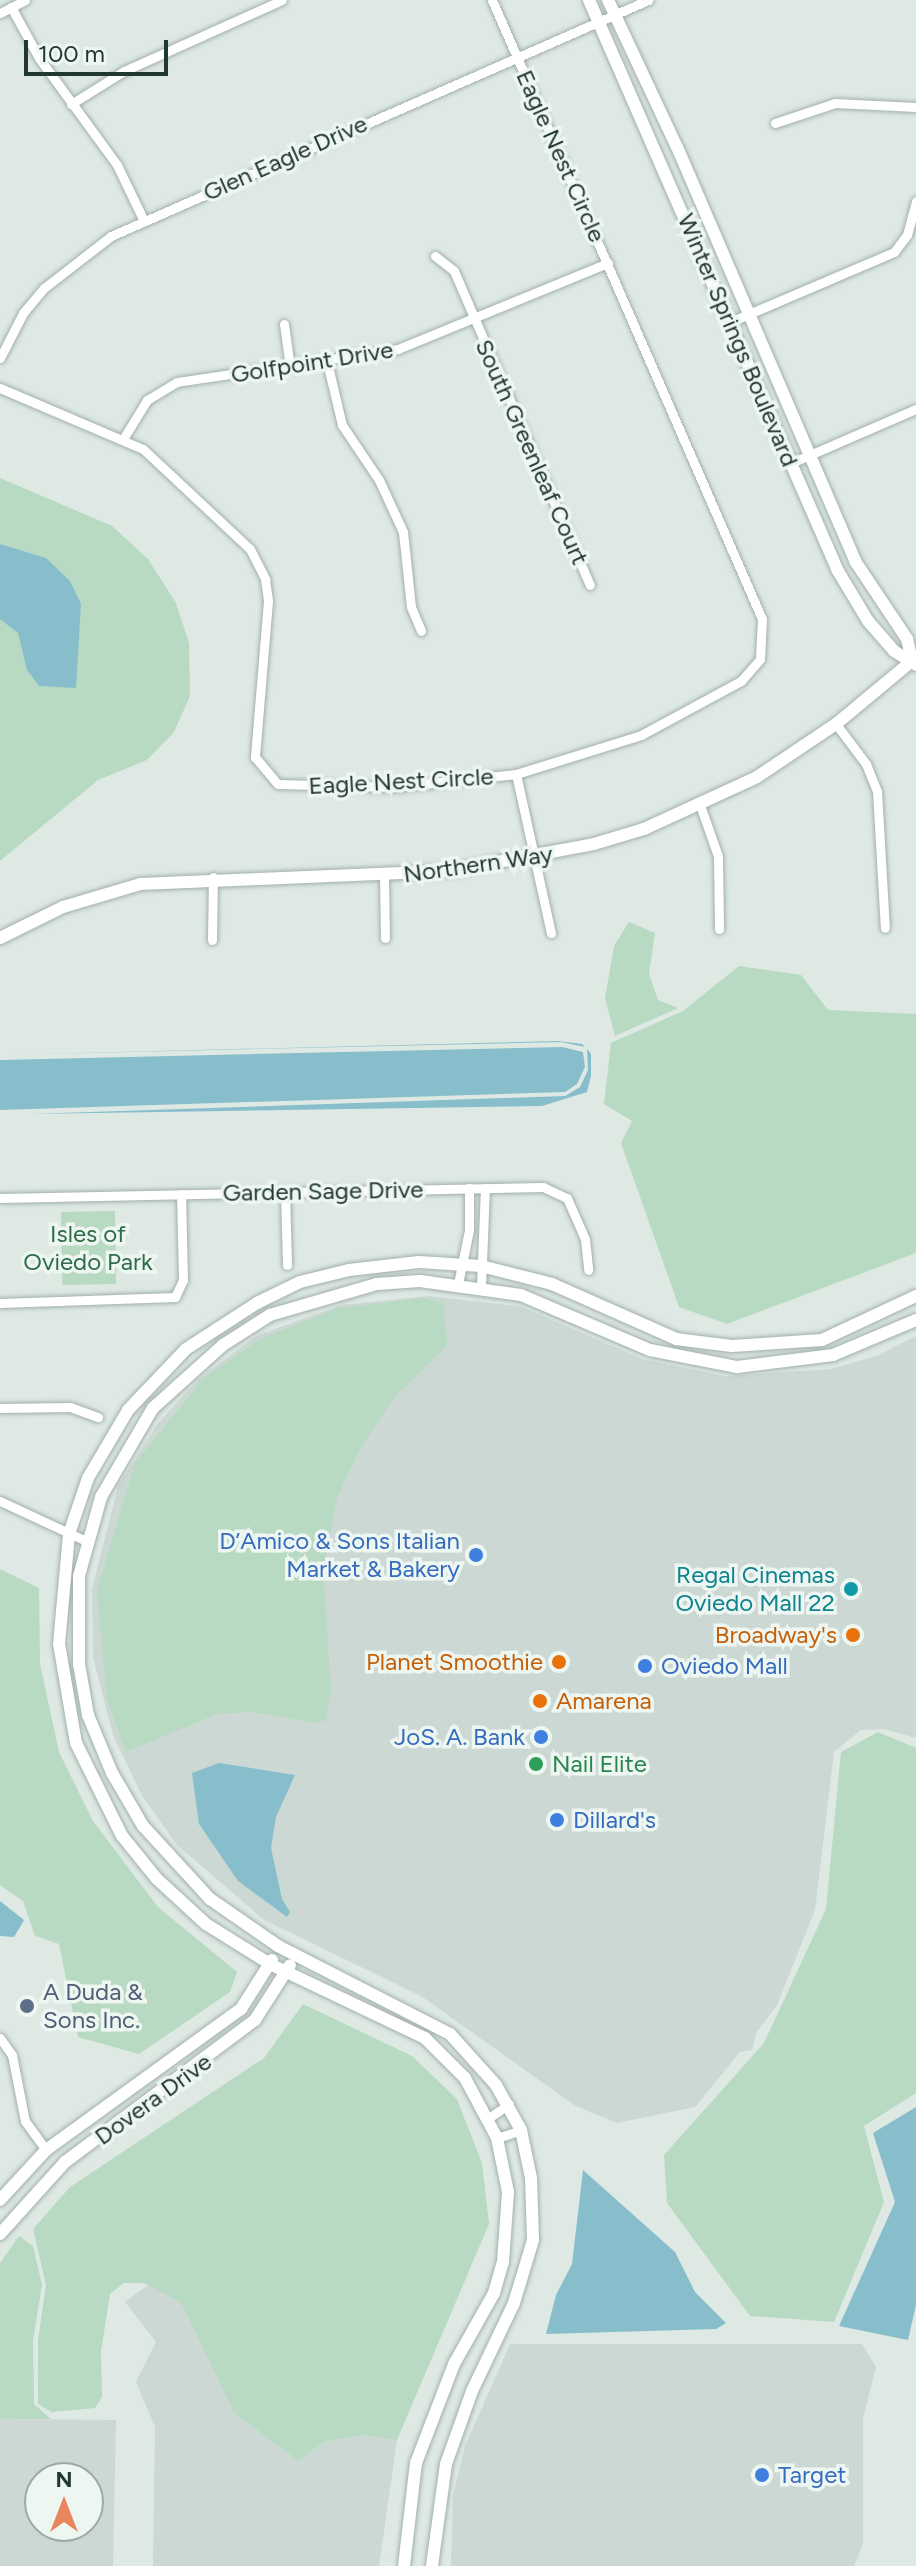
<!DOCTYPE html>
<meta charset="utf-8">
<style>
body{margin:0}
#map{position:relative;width:916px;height:2566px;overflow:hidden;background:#dee9e4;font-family:Figtree,sans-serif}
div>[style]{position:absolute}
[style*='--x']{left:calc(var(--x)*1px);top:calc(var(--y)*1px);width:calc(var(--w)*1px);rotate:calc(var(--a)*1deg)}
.built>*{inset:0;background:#ccd8d3}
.green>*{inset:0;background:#b8d9c2;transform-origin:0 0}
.water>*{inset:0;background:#88becb}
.roads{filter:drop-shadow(0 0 2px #a2b0ab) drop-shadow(0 0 2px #a2b0ab)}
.minor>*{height:9px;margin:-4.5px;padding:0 4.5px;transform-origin:4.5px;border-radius:4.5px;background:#fff}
.tertiary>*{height:12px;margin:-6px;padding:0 6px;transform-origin:6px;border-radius:6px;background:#fff}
.dots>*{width:22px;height:22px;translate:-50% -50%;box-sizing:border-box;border:4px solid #eef6f2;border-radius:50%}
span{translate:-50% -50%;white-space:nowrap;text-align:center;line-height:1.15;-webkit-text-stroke:7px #eef6f2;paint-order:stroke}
.street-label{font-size:24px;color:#213732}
.park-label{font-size:24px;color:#2e6b48}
.shop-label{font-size:24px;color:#366cbe}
.right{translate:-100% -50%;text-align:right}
.left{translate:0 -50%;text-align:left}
.culture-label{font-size:24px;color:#0d838f}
.food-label{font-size:24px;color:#c56008}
.leisure-label{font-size:24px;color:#27864d}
.service-label{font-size:24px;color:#4e5e75}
.north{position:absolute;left:24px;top:2462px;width:80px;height:80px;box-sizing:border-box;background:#eef6f2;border:2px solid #9caaa5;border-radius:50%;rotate:0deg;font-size:22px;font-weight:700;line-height:32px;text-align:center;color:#213732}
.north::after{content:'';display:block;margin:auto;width:28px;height:36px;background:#e9845c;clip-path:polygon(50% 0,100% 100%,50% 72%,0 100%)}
.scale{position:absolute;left:24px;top:40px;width:144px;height:36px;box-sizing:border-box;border:4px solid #213732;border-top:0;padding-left:10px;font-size:24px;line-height:28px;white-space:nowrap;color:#213732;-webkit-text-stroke:6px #eef6f2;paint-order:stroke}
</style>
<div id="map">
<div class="built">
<i style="clip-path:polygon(429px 1296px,522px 1307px,642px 1359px,725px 1376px,831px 1369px,876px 1356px,916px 1336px,916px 1738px,884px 1729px,861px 1730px,834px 1752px,815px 1910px,777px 2005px,756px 2033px,752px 2050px,740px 2052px,695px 2107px,617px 2123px,574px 2105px,421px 1996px,264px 1920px,177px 1845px,142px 1796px,113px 1735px,93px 1657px,92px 1589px,118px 1486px,158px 1423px,200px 1378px,256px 1336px,341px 1305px)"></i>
<i style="clip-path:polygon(148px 2285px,181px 2303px,234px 2413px,298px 2461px,324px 2442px,362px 2435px,397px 2440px,379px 2566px,153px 2566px,155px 2427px,136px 2382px,156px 2342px,125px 2302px)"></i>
<i style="clip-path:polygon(510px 2344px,862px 2344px,876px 2367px,863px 2419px,863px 2543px,854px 2566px,451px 2566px,453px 2496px,465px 2446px)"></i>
<i style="clip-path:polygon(evenodd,0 2419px,116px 2420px,113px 2566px,0 2566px,0 2419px,40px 2478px,88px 2478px,88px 2526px,40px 2526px,40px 2478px)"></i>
</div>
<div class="green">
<i style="clip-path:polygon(0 478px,112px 526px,148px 559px,176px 603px,189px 643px,190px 696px,174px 732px,147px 760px,98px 780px,0 861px)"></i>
<i style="clip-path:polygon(629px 922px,655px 933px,649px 974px,658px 1000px,678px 1008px,615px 1036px,605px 998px,614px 946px)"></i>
<i style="clip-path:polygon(739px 966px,801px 975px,828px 1010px,916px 1014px,916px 1253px,727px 1324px,679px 1307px,621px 1143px,632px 1121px,604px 1104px,611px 1043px,683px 1011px)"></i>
<i style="left:115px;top:1211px;width:73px;height:54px;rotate:89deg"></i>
<i style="clip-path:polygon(422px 1298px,443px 1303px,447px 1346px,395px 1396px,359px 1450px,337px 1498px,323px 1568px,331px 1691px,326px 1720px,316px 1723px,253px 1712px,217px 1714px,126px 1752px,107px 1699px,97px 1590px,135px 1463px,202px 1380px,259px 1339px,339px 1308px)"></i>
<i style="clip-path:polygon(0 1569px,39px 1588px,40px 1664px,59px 1752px,93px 1821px,158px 1907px,237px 1972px,230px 1992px,139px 2054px,78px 2037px,59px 1944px,35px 1936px,23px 1901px,0 1885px)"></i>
<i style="clip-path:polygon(878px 1732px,916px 1748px,916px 2093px,864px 2126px,884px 2202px,834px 2322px,750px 2316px,667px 2203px,664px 2155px,764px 2043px,826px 1909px,841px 1752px)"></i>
<i style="clip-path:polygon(303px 2004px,412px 2056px,457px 2099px,482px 2163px,489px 2224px,397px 2440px,362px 2435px,324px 2442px,298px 2461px,234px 2413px,181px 2303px,144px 2283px,124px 2283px,110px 2294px,101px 2351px,102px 2397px,95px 2408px,52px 2412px,38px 2404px,38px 2340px,46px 2285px,33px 2229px,70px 2187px,264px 2058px)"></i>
<i style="clip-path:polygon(19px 2236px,33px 2246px,42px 2285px,33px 2340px,34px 2404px,51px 2419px,0 2419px,0 2263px)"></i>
</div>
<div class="water">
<i style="clip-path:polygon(0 544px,46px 558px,70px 581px,81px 604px,76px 688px,39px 686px,27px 670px,18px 633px,0 619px)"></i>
<i style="clip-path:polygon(558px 1041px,582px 1044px,585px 1047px,561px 1042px,0 1055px)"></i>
<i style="clip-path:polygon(562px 1047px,583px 1052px,585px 1067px,577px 1084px,565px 1092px,0 1110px,0 1060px)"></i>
<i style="clip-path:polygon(587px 1049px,591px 1054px,591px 1076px,587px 1092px,542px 1106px,30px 1114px,565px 1096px,580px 1087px,588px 1070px)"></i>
<i style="clip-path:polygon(219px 1763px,295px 1775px,276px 1817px,271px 1848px,282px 1899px,290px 1912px,287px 1917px,238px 1881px,199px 1824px,192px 1773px)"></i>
<i style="clip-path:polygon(0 1901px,24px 1920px,14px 1937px,0 1936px)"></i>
<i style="clip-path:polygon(916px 2107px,916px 2305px,908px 2340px,839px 2326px,895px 2202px,873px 2133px)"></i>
<i style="clip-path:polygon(583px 2170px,675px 2252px,695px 2292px,726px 2323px,716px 2329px,546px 2334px,556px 2295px,572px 2264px)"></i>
</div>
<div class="roads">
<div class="minor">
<i style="--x:11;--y:7;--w:58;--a:61.2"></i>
<i style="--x:39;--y:58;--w:132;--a:53.9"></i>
<i style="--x:117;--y:165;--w:60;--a:64.3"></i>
<i style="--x:0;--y:13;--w:28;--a:-27"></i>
<i style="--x:71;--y:104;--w:62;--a:-31.9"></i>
<i style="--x:124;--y:71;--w:173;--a:-24.2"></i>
<i style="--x:775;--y:123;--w:63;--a:-18.4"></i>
<i style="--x:835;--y:103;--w:81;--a:2.8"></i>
<i style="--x:435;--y:256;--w:24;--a:38"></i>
<i style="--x:454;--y:271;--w:342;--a:66.6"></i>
<i style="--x:730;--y:322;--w:178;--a:-23.1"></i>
<i style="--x:894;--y:252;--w:21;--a:-53"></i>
<i style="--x:907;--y:235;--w:35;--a:-75"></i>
<i style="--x:284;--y:324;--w:43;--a:82.1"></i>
<i style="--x:0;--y:358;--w:51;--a:-62.9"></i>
<i style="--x:23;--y:313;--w:33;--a:-50"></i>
<i style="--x:44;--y:288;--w:85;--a:-37.8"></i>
<i style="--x:111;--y:236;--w:587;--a:-23.72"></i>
<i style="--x:327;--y:362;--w:65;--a:76.6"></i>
<i style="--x:342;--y:425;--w:66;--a:56.1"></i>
<i style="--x:379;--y:480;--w:57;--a:65.2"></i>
<i style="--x:403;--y:532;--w:75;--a:83.9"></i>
<i style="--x:411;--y:607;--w:26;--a:67"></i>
<i style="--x:0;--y:388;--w:155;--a:23.1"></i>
<i style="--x:143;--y:449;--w:146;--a:43.1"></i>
<i style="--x:250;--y:549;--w:34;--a:63"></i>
<i style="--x:265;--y:579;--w:22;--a:82"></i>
<i style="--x:268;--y:601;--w:157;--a:94.8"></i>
<i style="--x:255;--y:757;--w:35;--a:50"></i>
<i style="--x:278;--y:784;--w:116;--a:1.5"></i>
<i style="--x:394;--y:787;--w:123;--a:-6.1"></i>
<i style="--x:516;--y:774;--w:131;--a:-17.3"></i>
<i style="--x:641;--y:735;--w:114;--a:-28.4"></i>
<i style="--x:741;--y:681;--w:29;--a:-49"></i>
<i style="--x:760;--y:659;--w:40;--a:-87.1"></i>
<i style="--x:762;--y:619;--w:675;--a:-113.57"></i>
<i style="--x:123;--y:439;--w:46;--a:-58.4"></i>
<i style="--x:147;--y:400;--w:35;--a:-31"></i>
<i style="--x:177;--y:382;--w:223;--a:-8.5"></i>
<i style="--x:398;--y:349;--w:227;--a:-22.3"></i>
<i style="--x:791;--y:463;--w:136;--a:-23.4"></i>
<i style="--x:836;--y:724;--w:50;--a:53.1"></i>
<i style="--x:866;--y:764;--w:29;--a:68"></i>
<i style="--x:877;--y:791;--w:137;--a:86.7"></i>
<i style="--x:516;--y:774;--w:163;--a:77.6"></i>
<i style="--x:700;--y:805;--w:54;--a:70.6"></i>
<i style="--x:718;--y:856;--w:73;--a:89.2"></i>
<i style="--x:384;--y:876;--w:62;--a:89.1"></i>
<i style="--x:212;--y:940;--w:63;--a:-89.1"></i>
<i style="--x:285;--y:1192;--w:73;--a:88.4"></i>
<i style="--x:0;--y:1198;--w:543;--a:-1.16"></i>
<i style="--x:543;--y:1187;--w:26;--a:25"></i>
<i style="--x:567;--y:1198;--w:45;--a:66.3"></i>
<i style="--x:585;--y:1239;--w:31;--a:84"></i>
<i style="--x:458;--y:1284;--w:55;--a:-78.5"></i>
<i style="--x:469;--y:1230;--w:42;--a:-90"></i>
<i style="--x:481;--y:1287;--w:99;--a:-87.7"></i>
<i style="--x:0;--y:1303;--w:175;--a:-2"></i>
<i style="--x:175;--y:1297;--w:19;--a:-65"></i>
<i style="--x:183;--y:1280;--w:86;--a:-91.3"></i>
<i style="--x:0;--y:1408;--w:70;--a:-0.8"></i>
<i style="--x:70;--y:1407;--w:30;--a:20"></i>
<i style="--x:0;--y:1501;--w:95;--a:24.9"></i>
<i style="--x:0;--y:2038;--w:21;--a:55"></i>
<i style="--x:12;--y:2055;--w:67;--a:78.9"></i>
<i style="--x:25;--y:2121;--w:36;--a:54"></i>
<i style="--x:490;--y:2117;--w:23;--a:-34"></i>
<i style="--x:497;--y:2138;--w:25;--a:-18"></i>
</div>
<div class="tertiary">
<i style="--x:589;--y:0;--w:623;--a:66.44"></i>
<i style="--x:838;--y:571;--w:58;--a:59"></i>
<i style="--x:868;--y:621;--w:40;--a:49"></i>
<i style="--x:894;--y:651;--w:26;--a:32"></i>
<i style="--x:608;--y:0;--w:162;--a:64.9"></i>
<i style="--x:677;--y:147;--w:451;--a:66.7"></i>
<i style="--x:855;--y:561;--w:94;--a:56.3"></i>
<i style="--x:907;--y:639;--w:23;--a:77"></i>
<i style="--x:0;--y:938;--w:70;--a:-26.2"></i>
<i style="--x:63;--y:907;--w:80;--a:-16.6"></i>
<i style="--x:140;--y:884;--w:309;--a:-2.4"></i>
<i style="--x:449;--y:871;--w:147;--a:-10.5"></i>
<i style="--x:594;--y:844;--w:52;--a:-16.7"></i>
<i style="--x:644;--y:829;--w:124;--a:-24.7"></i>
<i style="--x:757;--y:777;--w:95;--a:-33.9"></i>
<i style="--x:836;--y:724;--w:99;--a:-39.7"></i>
<i style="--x:0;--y:2200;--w:68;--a:-47.4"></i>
<i style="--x:46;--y:2150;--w:241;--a:-35.9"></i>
<i style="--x:241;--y:2009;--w:58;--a:-57.7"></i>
<i style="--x:0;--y:2234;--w:97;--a:-47.9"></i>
<i style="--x:65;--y:2162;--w:237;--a:-36.8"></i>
<i style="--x:255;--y:2020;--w:65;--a:-57.5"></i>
<i style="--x:404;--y:2566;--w:104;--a:-83.4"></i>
<i style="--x:416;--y:2463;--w:106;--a:-69"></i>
<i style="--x:454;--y:2364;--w:81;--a:-60.6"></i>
<i style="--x:494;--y:2293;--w:32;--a:-74"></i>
<i style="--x:503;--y:2262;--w:70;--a:-85.9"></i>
<i style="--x:508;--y:2192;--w:55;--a:-101.5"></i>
<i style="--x:497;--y:2138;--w:68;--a:-118.1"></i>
<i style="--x:465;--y:2078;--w:57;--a:-135"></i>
<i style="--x:425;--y:2038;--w:172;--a:-154.5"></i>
<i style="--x:270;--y:1964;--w:75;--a:-148"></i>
<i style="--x:206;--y:1924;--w:67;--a:-137.4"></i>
<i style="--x:157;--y:1879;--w:55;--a:-129.1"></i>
<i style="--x:122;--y:1836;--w:104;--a:-116.3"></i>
<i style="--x:76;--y:1743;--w:100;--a:-99.7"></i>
<i style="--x:59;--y:1644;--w:110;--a:-84.8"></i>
<i style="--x:69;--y:1534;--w:59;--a:-71.3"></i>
<i style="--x:88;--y:1478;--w:79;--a:-59.5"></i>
<i style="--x:128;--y:1410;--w:84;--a:-46.4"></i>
<i style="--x:186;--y:1349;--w:85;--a:-32.9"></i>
<i style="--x:257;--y:1303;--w:48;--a:-26"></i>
<i style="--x:300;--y:1282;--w:50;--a:-13.8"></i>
<i style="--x:349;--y:1270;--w:70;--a:-6.5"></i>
<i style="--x:419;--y:1262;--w:62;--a:3.7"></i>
<i style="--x:481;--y:1266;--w:73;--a:14.2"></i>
<i style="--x:552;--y:1284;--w:136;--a:23.9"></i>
<i style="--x:676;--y:1339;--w:56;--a:7.1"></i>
<i style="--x:732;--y:1346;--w:90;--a:-3.8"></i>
<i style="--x:822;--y:1340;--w:104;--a:-25.1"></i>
<i style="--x:432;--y:2566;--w:103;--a:-82.2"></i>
<i style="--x:446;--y:2464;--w:77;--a:-70.4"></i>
<i style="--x:472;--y:2391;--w:98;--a:-64.5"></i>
<i style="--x:514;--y:2303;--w:66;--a:-73.2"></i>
<i style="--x:533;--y:2240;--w:62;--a:-91.8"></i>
<i style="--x:531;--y:2178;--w:49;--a:-101.8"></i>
<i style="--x:521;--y:2130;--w:51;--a:-119.1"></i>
<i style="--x:496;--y:2085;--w:69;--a:-132"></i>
<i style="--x:450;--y:2034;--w:193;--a:-152.9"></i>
<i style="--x:278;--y:1946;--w:83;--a:-145.3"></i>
<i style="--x:210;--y:1899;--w:99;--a:-132.5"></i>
<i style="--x:143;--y:1826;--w:61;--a:-120.3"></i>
<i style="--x:112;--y:1773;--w:63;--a:-112.5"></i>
<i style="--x:88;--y:1715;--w:52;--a:-100"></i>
<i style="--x:79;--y:1664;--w:88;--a:-90"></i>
<i style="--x:79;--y:1576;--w:82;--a:-74.4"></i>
<i style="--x:101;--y:1497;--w:103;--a:-59.7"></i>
<i style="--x:153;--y:1408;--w:94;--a:-42"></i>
<i style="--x:223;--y:1345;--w:56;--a:-32.6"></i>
<i style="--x:270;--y:1315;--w:111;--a:-16.2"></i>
<i style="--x:377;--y:1284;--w:43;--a:-4"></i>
<i style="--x:420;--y:1281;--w:102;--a:7.9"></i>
<i style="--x:521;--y:1295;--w:140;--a:23.1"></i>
<i style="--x:650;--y:1350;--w:89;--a:11.1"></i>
<i style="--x:737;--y:1367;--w:97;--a:-7.1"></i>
<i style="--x:833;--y:1355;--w:90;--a:-22.9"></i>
</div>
</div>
<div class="dots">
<i style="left:476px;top:1555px;background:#3f7fe0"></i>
<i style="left:851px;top:1589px;background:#0f9aa8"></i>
<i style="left:853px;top:1635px;background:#e8710a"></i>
<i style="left:559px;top:1662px;background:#e8710a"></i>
<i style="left:645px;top:1666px;background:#3f7fe0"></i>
<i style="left:540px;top:1701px;background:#e8710a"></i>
<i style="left:541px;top:1737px;background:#3f7fe0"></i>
<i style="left:536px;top:1764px;background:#2e9e5b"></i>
<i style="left:557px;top:1820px;background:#3f7fe0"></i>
<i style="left:27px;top:2006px;background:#5c6f8a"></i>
<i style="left:762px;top:2475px;background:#3f7fe0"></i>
</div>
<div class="street-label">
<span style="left:561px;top:156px;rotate:66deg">Eagle Nest Circle</span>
<span style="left:285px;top:158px;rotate:-24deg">Glen Eagle Drive</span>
<span style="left:738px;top:340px;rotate:67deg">Winter Springs Boulevard</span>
<span style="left:312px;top:362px;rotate:-9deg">Golfpoint Drive</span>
<span style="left:532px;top:452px;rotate:66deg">South Greenleaf Court</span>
<span style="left:401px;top:781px;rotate:-3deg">Eagle Nest Circle</span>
<span style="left:478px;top:864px;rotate:-8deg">Northern Way</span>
<span style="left:323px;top:1191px;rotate:-1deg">Garden Sage Drive</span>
<span style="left:153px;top:2099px;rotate:-36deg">Dovera Drive</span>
</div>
<div class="park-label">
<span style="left:88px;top:1248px">Isles of<br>Oviedo Park</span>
</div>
<div class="shop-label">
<span class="right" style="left:460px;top:1555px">D’Amico &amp; Sons Italian<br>Market &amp; Bakery</span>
<span class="left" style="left:661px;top:1666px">Oviedo Mall</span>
<span class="right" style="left:525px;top:1737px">JoS. A. Bank</span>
<span class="left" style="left:573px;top:1820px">Dillard's</span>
<span class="left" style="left:778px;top:2475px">Target</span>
</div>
<div class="culture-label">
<span class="right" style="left:835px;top:1589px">Regal Cinemas<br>Oviedo Mall 22</span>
</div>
<div class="food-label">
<span class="right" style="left:837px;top:1635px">Broadway's</span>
<span class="right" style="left:543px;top:1662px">Planet Smoothie</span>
<span class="left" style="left:556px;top:1701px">Amarena</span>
</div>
<div class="leisure-label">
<span class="left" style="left:552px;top:1764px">Nail Elite</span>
</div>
<div class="service-label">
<span class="left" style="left:43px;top:2006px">A Duda &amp;<br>Sons Inc.</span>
</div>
<div class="north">N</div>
<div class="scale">100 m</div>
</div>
